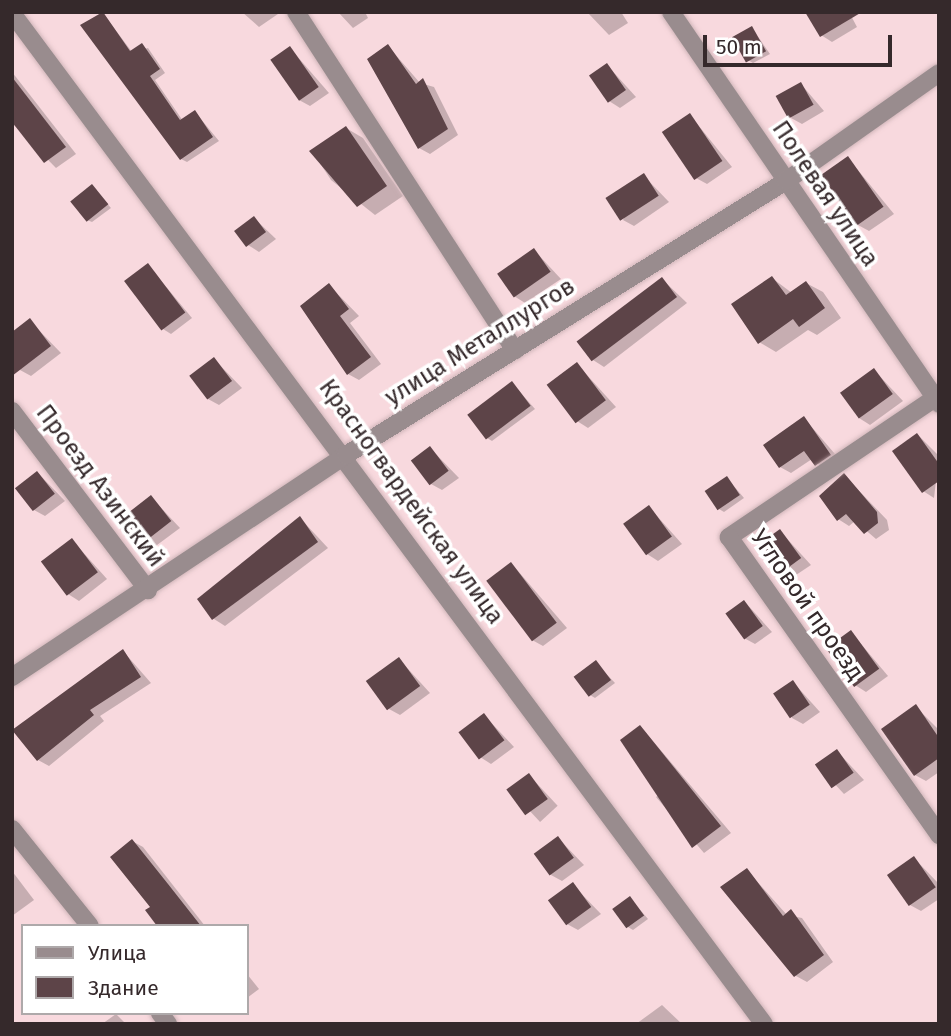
<!DOCTYPE html>
<meta charset="utf-8">
<style>
body{margin:0}
#map{position:relative;width:951px;height:1036px;overflow:hidden;background:#f8d9de;font-family:"Fira Sans",sans-serif}
div>[style]{position:absolute}
[style*='--x']{left:calc(var(--x)*1px);top:calc(var(--y)*1px);width:calc(var(--w)*1px);rotate:calc(var(--a)*1deg)}
.shadow>*{inset:0;background:#0003;transform-origin:0 0}
.building>*{inset:0;background:#5d4448;transform-origin:0 0}
.roads{filter:drop-shadow(0 0 2px #d1b6ba) drop-shadow(0 0 2px #d1b6ba)}
.minor>*{height:18px;margin:-9px;padding:0 9px;transform-origin:9px;border-radius:9px;background:#998c8e}
span{translate:-50% -50%;white-space:nowrap;text-align:center;line-height:1.15;-webkit-text-stroke:7px #fff;paint-order:stroke}
.street-label{font-size:24px;color:#35292b}
.frame{position:absolute;inset:0;border:14px solid #35292b;pointer-events:none}
.legend{position:absolute;left:21px;top:924px;width:228px;height:91px;box-sizing:border-box;background:#fff;border:2px solid #aea9aa;margin:0;padding:9px 12px;list-style:none;font-size:21px;color:#35292b}
.legend li{display:flex;align-items:center;gap:14px;height:35px}
.legend b{width:35px;border:2px solid #aea9aa}
.scale{position:absolute;left:703px;top:35px;width:189px;height:32px;box-sizing:border-box;border:4px solid #35292b;border-top:0;padding-left:9px;font-size:21px;line-height:24px;white-space:nowrap;color:#35292b;-webkit-text-stroke:5px #fff;paint-order:stroke}
</style>
<div id="map">
<div class="shadow">
<i style="clip-path:polygon(102px 12px,132px 52px,148px 48px,165px 73px,155px 80px,183px 121px,195px 112px,219px 141px,187px 162px,181px 159px,82px 25px)"></i>
<i style="clip-path:polygon(242px 12px,277px 12px,278px 14px,259px 27px)"></i>
<i style="clip-path:polygon(338px 12px,365px 12px,368px 18px,353px 28px)"></i>
<i style="clip-path:polygon(587px 12px,621px 12px,628px 23px,609px 35px)"></i>
<i style="clip-path:polygon(849px 12px,857px 27px,832px 42px,821px 35px)"></i>
<i style="clip-path:polygon(752px 28px,770px 54px,753px 63px,748px 60px)"></i>
<i style="clip-path:polygon(388px 46px,420px 83px,434px 87px,458px 135px,430px 154px,419px 148px)"></i>
<i style="clip-path:polygon(290px 48px,329px 93px,310px 106px,299px 100px)"></i>
<i style="clip-path:polygon(607px 65px,636px 97px,620px 108px,609px 101px)"></i>
<i style="clip-path:polygon(12px 72px,76px 154px,56px 168px,12px 123px)"></i>
<i style="clip-path:polygon(801px 84px,824px 111px,802px 124px,791px 118px)"></i>
<i style="clip-path:polygon(690px 115px,732px 167px,707px 184px,696px 178px)"></i>
<i style="clip-path:polygon(346px 128px,363px 138px,403px 196px,375px 215px,331px 180px,312px 151px)"></i>
<i style="clip-path:polygon(848px 158px,894px 214px,869px 231px,858px 225px)"></i>
<i style="clip-path:polygon(644px 176px,669px 202px,634px 226px,623px 220px)"></i>
<i style="clip-path:polygon(92px 186px,111px 208px,92px 222px,87px 220px)"></i>
<i style="clip-path:polygon(254px 218px,276px 239px,259px 252px,248px 245px)"></i>
<i style="clip-path:polygon(534px 250px,561px 279px,525px 303px,514px 296px)"></i>
<i style="clip-path:polygon(148px 265px,192px 318px,171px 334px,163px 329px)"></i>
<i style="clip-path:polygon(772px 278px,792px 293px,806px 283px,823px 292px,841px 318px,817px 335px,808px 330px,776px 352px,759px 342px)"></i>
<i style="clip-path:polygon(662px 279px,687px 303px,604px 367px,593px 360px)"></i>
<i style="clip-path:polygon(329px 285px,359px 316px,350px 323px,381px 364px,359px 380px,348px 374px)"></i>
<i style="clip-path:polygon(30px 321px,61px 353px,31px 376px,20px 370px)"></i>
<i style="clip-path:polygon(214px 359px,242px 388px,219px 405px,208px 399px)"></i>
<i style="clip-path:polygon(577px 364px,616px 407px,588px 428px,577px 421px)"></i>
<i style="clip-path:polygon(874px 370px,903px 401px,870px 425px,859px 418px)"></i>
<i style="clip-path:polygon(512px 383px,535px 409px,492px 441px,487px 438px)"></i>
<i style="clip-path:polygon(804px 418px,841px 461px,827px 471px,812px 459px,791px 473px,780px 467px)"></i>
<i style="clip-path:polygon(918px 435px,939px 456px,934px 498px,923px 491px)"></i>
<i style="clip-path:polygon(430px 448px,459px 478px,442px 490px,431px 484px)"></i>
<i style="clip-path:polygon(38px 473px,65px 501px,45px 516px,34px 510px)"></i>
<i style="clip-path:polygon(844px 475px,887px 520px,889px 530px,876px 539px,855px 521px,849px 526px,838px 519px)"></i>
<i style="clip-path:polygon(727px 478px,744px 498px,724px 512px,719px 509px)"></i>
<i style="clip-path:polygon(151px 497px,180px 528px,153px 548px,142px 542px)"></i>
<i style="clip-path:polygon(649px 507px,682px 544px,658px 561px,647px 554px)"></i>
<i style="clip-path:polygon(300px 518px,328px 548px,225px 626px,214px 619px,199px 599px)"></i>
<i style="clip-path:polygon(780px 531px,811px 565px,793px 577px,782px 571px)"></i>
<i style="clip-path:polygon(72px 540px,107px 579px,79px 601px,68px 594px)"></i>
<i style="clip-path:polygon(512px 564px,567px 628px,543px 646px,532px 640px)"></i>
<i style="clip-path:polygon(745px 602px,772px 632px,755px 644px,744px 638px)"></i>
<i style="clip-path:polygon(851px 632px,888px 676px,866px 692px,855px 685px)"></i>
<i style="clip-path:polygon(123px 651px,151px 683px,100px 716px,104px 721px,49px 766px,38px 760px,15px 731px)"></i>
<i style="clip-path:polygon(399px 659px,430px 693px,400px 715px,389px 709px)"></i>
<i style="clip-path:polygon(596px 663px,615px 683px,595px 698px,590px 695px)"></i>
<i style="clip-path:polygon(793px 682px,820px 712px,803px 724px,792px 718px)"></i>
<i style="clip-path:polygon(916px 707px,939px 730px,939px 772px,926px 781px,915px 775px)"></i>
<i style="clip-path:polygon(484px 715px,514px 747px,491px 764px,480px 757px)"></i>
<i style="clip-path:polygon(641px 727px,731px 833px,704px 853px,656px 797px,662px 793px)"></i>
<i style="clip-path:polygon(837px 751px,864px 780px,844px 794px,817px 765px)"></i>
<i style="left:529px;top:775px;width:42px;height:24px;rotate:47deg"></i>
<i style="clip-path:polygon(558px 838px,584px 865px,562px 881px,551px 875px)"></i>
<i style="clip-path:polygon(132px 841px,143px 847px,205px 926px,160px 926px)"></i>
<i style="clip-path:polygon(914px 858px,939px 884px,939px 899px,921px 911px,910px 905px)"></i>
<i style="clip-path:polygon(747px 870px,787px 915px,802px 918px,833px 962px,807px 982px,796px 976px)"></i>
<i style="clip-path:polygon(12px 871px,34px 900px,12px 916px)"></i>
<i style="clip-path:polygon(573px 885px,601px 914px,578px 930px,567px 924px)"></i>
<i style="clip-path:polygon(630px 898px,648px 919px,633px 930px,628px 927px)"></i>
<i style="clip-path:polygon(247px 974px,259px 989px,247px 998px)"></i>
<i style="clip-path:polygon(662px 1005px,682px 1024px,636px 1024px)"></i>
<i style="clip-path:polygon(116px 1014px,126px 1024px,102px 1024px)"></i>
</div>
<div class="building">
<i style="clip-path:polygon(103px 12px,130px 51px,142px 43px,160px 69px,150px 76px,180px 120px,195px 110px,213px 137px,180px 160px,80px 25px)"></i>
<i style="clip-path:polygon(805px 12px,862px 12px,820px 37px)"></i>
<i style="left:752px;top:26px;width:29px;height:23px;rotate:61deg"></i>
<i style="clip-path:polygon(388px 44px,416px 84px,423px 78px,448px 129px,418px 149px,367px 59px)"></i>
<i style="left:290px;top:46px;width:50px;height:24px;rotate:55deg"></i>
<i style="left:607px;top:63px;width:33px;height:22px;rotate:55deg"></i>
<i style="clip-path:polygon(12px 77px,66px 147px,44px 163px,12px 122px)"></i>
<i style="left:801px;top:82px;width:26px;height:29px;rotate:61deg"></i>
<i style="left:690px;top:113px;width:58px;height:34px;rotate:56deg"></i>
<i style="clip-path:polygon(346px 126px,387px 186px,357px 207px,309px 151px)"></i>
<i style="left:848px;top:156px;width:62px;height:33px;rotate:55deg"></i>
<i style="left:644px;top:173px;width:27px;height:46px;rotate:57deg"></i>
<i style="left:92px;top:184px;width:26px;height:28px;rotate:51deg"></i>
<i style="left:254px;top:216px;width:20px;height:25px;rotate:53deg"></i>
<i style="left:534px;top:248px;width:29px;height:45px;rotate:55deg"></i>
<i style="left:148px;top:263px;width:62px;height:30px;rotate:53deg"></i>
<i style="clip-path:polygon(772px 276px,786px 295px,806px 281px,825px 308px,799px 327px,793px 319px,758px 344px,731px 304px)"></i>
<i style="left:662px;top:277px;width:25px;height:107px;rotate:53deg"></i>
<i style="clip-path:polygon(329px 283px,349px 309px,340px 316px,371px 357px,347px 375px,300px 306px)"></i>
<i style="clip-path:polygon(30px 318px,51px 346px,12px 376px,12px 332px)"></i>
<i style="left:214px;top:357px;width:30px;height:31px;rotate:53deg"></i>
<i style="left:577px;top:362px;width:48px;height:38px;rotate:53deg"></i>
<i style="left:874px;top:368px;width:32px;height:42px;rotate:54deg"></i>
<i style="left:512px;top:381px;width:31px;height:56px;rotate:53deg"></i>
<i style="clip-path:polygon(804px 416px,831px 455px,815px 466px,804px 451px,779px 468px,763px 445px)"></i>
<i style="clip-path:polygon(917px 433px,939px 464px,939px 481px,922px 493px,892px 451px)"></i>
<i style="left:430px;top:446px;width:31px;height:24px;rotate:53deg"></i>
<i style="left:37px;top:471px;width:29px;height:28px;rotate:52deg"></i>
<i style="clip-path:polygon(844px 473px,877px 512px,878px 523px,864px 534px,846px 514px,837px 521px,819px 496px)"></i>
<i style="left:727px;top:476px;width:23px;height:27px;rotate:56deg"></i>
<i style="left:151px;top:495px;width:33px;height:37px;rotate:52deg"></i>
<i style="left:649px;top:505px;width:39px;height:32px;rotate:54deg"></i>
<i style="clip-path:polygon(300px 516px,318px 542px,212px 620px,197px 599px)"></i>
<i style="left:780px;top:529px;width:36px;height:24px;rotate:54deg"></i>
<i style="left:72px;top:538px;width:43px;height:39px;rotate:53deg"></i>
<i style="left:511px;top:562px;width:76px;height:31px;rotate:53deg"></i>
<i style="left:744px;top:600px;width:32px;height:23px;rotate:54deg"></i>
<i style="left:851px;top:630px;width:48px;height:31px;rotate:54deg"></i>
<i style="clip-path:polygon(123px 649px,141px 677px,90px 710px,94px 715px,37px 761px,12px 730px)"></i>
<i style="left:399px;top:657px;width:36px;height:41px;rotate:54deg"></i>
<i style="left:596px;top:660px;width:25px;height:28px;rotate:53deg"></i>
<i style="left:793px;top:680px;width:30px;height:24px;rotate:56deg"></i>
<i style="clip-path:polygon(916px 704px,939px 738px,939px 758px,914px 776px,881px 729px)"></i>
<i style="left:484px;top:713px;width:34px;height:32px;rotate:53deg"></i>
<i style="clip-path:polygon(640px 725px,721px 826px,692px 848px,620px 740px)"></i>
<i style="left:837px;top:749px;width:29px;height:27px;rotate:55deg"></i>
<i style="left:529px;top:773px;width:32px;height:28px;rotate:54deg"></i>
<i style="left:558px;top:836px;width:27px;height:30px;rotate:54deg"></i>
<i style="clip-path:polygon(132px 839px,168px 884px,201px 926px,157px 926px,145px 910px,150px 907px,110px 857px)"></i>
<i style="left:914px;top:856px;width:38px;height:33px;rotate:55deg"></i>
<i style="clip-path:polygon(747px 868px,783px 916px,791px 909px,824px 955px,794px 977px,720px 887px)"></i>
<i style="left:573px;top:882px;width:31px;height:31px;rotate:54deg"></i>
<i style="left:630px;top:896px;width:24px;height:22px;rotate:54deg"></i>
</div>
<div class="roads">
<div class="minor">
<i style="--x:296;--y:12;--w:403;--a:57.1"></i>
<i style="--x:671;--y:12;--w:475;--a:55.6"></i>
<i style="--x:12;--y:13;--w:1260;--a:53.36"></i>
<i style="--x:935;--y:398;--w:249;--a:146"></i>
<i style="--x:729;--y:537;--w:365;--a:54.8"></i>
<i style="--x:12;--y:411;--w:225;--a:52.8"></i>
<i style="--x:12;--y:677;--w:401;--a:-33.6"></i>
<i style="--x:346;--y:455;--w:518;--a:-31.91"></i>
<i style="--x:786;--y:181;--w:187;--a:-35.2"></i>
<i style="--x:12;--y:829;--w:124;--a:51.2"></i>
<i style="--x:160;--y:1013;--w:14;--a:54"></i>
</div>
</div>
<div class="street-label">
<span style="left:825px;top:194px;rotate:56deg">Полевая улица</span>
<span style="left:480px;top:342px;rotate:-32deg">улица Металлургов</span>
<span style="left:100px;top:486px;rotate:53deg">Проезд Азинский</span>
<span style="left:411px;top:502px;rotate:54deg">Красногвардейская улица</span>
<span style="left:807px;top:605px;rotate:55deg">Угловой проезд</span>
</div>
<div class="frame"></div>
<ul class="legend">
<li><b style="height:9px;background:#998c8e"></b>Улица</li>
<li><b style="height:19px;background:#5d4448"></b>Здание</li>
</ul>
<div class="scale">50 m</div>
</div>
